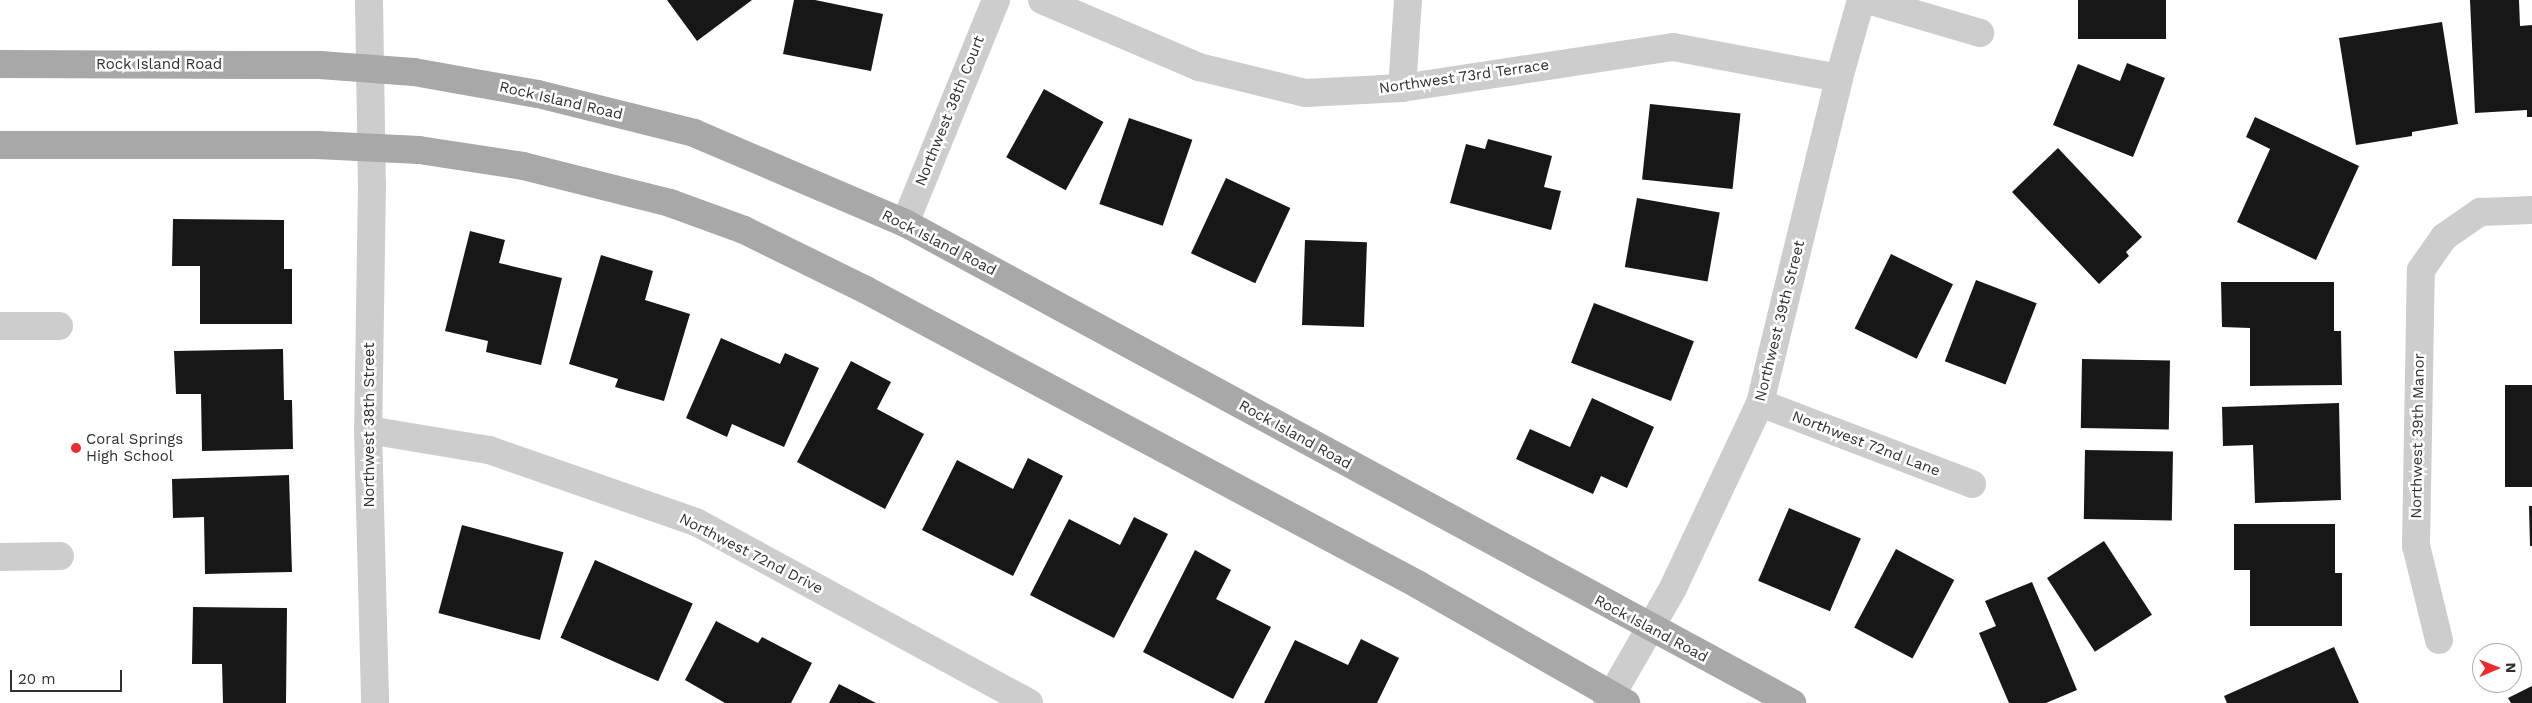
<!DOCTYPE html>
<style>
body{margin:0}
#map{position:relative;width:2532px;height:703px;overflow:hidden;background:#fff;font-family:"Work Sans",sans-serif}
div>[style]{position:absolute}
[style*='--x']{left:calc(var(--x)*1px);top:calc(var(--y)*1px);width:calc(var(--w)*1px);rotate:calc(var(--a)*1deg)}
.building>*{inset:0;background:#171717;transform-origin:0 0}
.minor>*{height:28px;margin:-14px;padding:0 14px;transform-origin:14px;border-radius:14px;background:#cdcdcd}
.major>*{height:28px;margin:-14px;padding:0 14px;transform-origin:14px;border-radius:14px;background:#a8a8a8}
.dots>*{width:14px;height:14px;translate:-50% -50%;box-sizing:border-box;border:2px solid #fff;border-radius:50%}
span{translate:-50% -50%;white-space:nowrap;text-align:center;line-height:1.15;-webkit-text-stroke:5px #fff;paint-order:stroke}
.street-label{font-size:15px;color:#303030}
.poi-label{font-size:15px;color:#303030}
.left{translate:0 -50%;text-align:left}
.north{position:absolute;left:2472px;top:643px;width:50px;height:50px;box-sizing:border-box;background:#fff;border:1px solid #acacac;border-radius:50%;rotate:89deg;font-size:14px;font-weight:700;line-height:20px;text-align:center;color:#303030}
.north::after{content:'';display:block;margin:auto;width:18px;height:22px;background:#ee2b2c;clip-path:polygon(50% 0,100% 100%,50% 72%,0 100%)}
.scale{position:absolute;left:10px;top:670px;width:112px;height:22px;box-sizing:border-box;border:2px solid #303030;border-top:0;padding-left:6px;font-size:15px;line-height:18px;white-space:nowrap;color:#303030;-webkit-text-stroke:4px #fff;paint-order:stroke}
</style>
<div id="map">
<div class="building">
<i style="clip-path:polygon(667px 0,752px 0,697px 41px)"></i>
<i style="clip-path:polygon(794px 0,815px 0,883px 14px,871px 71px,783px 54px)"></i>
<i style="left:2078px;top:0;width:88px;height:39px"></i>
<i style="clip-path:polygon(2470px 0,2519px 0,2520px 26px,2532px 25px,2532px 117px,2527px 117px,2527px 110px,2475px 113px)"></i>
<i style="clip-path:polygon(2442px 22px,2458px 124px,2412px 132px,2412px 136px,2356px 145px,2339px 38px)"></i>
<i style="clip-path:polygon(2127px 63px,2165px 78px,2133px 157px,2053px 125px,2078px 64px,2120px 81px)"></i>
<i style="left:1044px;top:89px;width:68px;height:78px;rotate:29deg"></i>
<i style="left:1650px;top:104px;width:91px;height:76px;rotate:6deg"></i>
<i style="clip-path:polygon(2255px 117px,2359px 166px,2316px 260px,2237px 222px,2270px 149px,2246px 137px)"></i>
<i style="left:1129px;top:118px;width:67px;height:91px;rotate:19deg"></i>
<i style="clip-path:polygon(1488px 139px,1552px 156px,1544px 187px,1561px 191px,1551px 230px,1450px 203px,1466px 144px,1485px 149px)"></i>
<i style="clip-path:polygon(2058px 148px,2142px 237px,2126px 252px,2129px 256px,2099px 284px,2012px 192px)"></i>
<i style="left:1226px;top:178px;width:71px;height:83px;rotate:25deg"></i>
<i style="left:1637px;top:198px;width:84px;height:70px;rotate:10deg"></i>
<i style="clip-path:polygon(173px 219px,284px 220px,284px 269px,292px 269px,292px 324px,200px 324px,200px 266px,172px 266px)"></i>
<i style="clip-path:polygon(470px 231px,505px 240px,499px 263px,562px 278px,541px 365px,486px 352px,488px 341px,445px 331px)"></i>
<i style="left:1305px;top:240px;width:62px;height:85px;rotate:2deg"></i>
<i style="left:1891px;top:254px;width:69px;height:83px;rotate:26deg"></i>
<i style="clip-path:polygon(601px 255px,653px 271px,645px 300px,690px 314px,664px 401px,615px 387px,618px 379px,569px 364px)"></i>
<i style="left:1976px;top:280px;width:65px;height:87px;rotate:21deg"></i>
<i style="clip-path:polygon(2221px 282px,2334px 282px,2334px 331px,2341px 331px,2342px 385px,2250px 386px,2250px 328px,2222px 327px)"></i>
<i style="left:1594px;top:303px;width:107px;height:64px;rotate:21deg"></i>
<i style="clip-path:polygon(721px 338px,780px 364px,785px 353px,819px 368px,784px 447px,732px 424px,727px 437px,686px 418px)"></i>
<i style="clip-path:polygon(283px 349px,284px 400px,292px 400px,293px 449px,202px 451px,201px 394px,176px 394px,174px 351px)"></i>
<i style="left:2082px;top:359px;width:88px;height:69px;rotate:1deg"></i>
<i style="clip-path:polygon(851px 361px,891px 382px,877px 409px,924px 434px,885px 509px,797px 462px)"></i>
<i style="left:2505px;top:385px;width:27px;height:102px"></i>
<i style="clip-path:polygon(1592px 398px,1654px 427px,1627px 488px,1601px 476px,1593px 494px,1516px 459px,1530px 429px,1570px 447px)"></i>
<i style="clip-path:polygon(2339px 403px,2341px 500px,2255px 503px,2253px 445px,2223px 446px,2222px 407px)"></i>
<i style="left:2085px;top:450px;width:88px;height:69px;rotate:1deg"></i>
<i style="clip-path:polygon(1028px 458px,1063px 476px,1013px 576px,922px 530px,957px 460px,1013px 489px)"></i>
<i style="clip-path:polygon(289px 475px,292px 572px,205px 574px,204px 517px,173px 518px,172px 479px)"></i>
<i style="clip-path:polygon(2529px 506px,2532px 506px,2532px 546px,2530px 546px)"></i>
<i style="left:1789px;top:508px;width:78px;height:79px;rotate:23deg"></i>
<i style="clip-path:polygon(1134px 517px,1168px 534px,1114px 638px,1030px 595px,1069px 519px,1120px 545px)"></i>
<i style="clip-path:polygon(2234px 524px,2335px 524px,2335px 573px,2342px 573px,2342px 626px,2250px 626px,2250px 570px,2234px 570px)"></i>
<i style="left:462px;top:525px;width:105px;height:91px;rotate:15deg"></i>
<i style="left:2104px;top:541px;width:88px;height:68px;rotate:57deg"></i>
<i style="left:1896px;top:549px;width:66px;height:89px;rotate:28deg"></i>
<i style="clip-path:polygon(1195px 550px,1231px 570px,1216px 599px,1271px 627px,1233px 699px,1143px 652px)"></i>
<i style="left:595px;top:560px;width:107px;height:85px;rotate:24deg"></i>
<i style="clip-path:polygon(2032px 582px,2077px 690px,2046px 703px,2009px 703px,1979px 633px,1996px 626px,1985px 601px)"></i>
<i style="clip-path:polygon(193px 607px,287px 608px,286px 703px,223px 703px,222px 664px,192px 664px)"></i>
<i style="clip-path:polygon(716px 621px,758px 643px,762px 637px,812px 663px,791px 703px,725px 703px,685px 680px)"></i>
<i style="clip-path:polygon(1361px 639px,1399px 658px,1377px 703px,1264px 703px,1295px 640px,1348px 665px)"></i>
<i style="clip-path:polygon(2334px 647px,2359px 703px,2227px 703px,2224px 696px)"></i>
<i style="clip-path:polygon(839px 684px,876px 703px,829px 703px)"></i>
<i style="clip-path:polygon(2532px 686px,2532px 703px,2511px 703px,2508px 698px)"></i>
</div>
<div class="minor">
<i style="--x:369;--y:0;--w:184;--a:89.1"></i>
<i style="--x:372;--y:184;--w:246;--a:90.9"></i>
<i style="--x:368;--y:430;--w:273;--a:88.5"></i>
<i style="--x:1042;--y:0;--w:171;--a:23.1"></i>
<i style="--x:1199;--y:67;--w:110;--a:13.7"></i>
<i style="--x:1306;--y:93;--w:96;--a:-3"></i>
<i style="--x:1402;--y:88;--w:274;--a:-8.6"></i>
<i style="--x:1673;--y:47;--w:169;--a:10.6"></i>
<i style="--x:1868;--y:0;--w:117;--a:16.4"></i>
<i style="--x:1402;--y:88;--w:88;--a:-86.1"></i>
<i style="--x:905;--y:223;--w:241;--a:-67.8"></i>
<i style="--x:0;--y:326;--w:59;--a:0"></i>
<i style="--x:1760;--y:403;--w:227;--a:20.9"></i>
<i style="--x:368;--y:430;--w:123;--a:9.4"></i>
<i style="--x:489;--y:450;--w:219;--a:19.2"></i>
<i style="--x:696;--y:522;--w:379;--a:28.5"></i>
<i style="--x:0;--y:557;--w:60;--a:-1"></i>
<i style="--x:2439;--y:640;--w:97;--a:-103.7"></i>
<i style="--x:2416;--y:546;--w:276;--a:-89"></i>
<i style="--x:2421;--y:270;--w:40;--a:-55.1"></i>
<i style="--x:2444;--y:237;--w:44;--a:-34.8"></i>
<i style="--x:2480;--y:212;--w:52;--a:-2.2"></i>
<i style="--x:1607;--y:703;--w:133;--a:-60.1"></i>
<i style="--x:1673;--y:588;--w:204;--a:-64.8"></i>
<i style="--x:1760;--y:403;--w:334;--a:-76.3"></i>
<i style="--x:1839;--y:78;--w:81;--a:-74.2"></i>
</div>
<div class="major">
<i style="--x:0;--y:64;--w:320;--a:0.2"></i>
<i style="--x:320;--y:65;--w:94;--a:4.3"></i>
<i style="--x:414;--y:72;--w:126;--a:10.1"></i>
<i style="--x:538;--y:94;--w:161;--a:14"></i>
<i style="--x:694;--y:133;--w:229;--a:23.1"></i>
<i style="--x:905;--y:223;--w:1009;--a:28.42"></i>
<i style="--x:0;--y:145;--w:317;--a:0"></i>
<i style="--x:317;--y:145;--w:102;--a:2.8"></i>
<i style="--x:419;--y:150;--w:105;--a:8.7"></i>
<i style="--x:523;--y:166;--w:152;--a:14.1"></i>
<i style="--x:670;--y:203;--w:79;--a:20"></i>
<i style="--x:744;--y:230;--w:136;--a:26.2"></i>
<i style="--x:866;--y:290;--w:625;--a:28.08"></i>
<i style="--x:1417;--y:584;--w:241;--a:29.7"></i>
</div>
<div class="dots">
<i style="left:76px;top:448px;background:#ee2b2c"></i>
</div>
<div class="street-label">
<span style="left:159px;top:65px">Rock Island Road</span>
<span style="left:1464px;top:77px;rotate:-8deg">Northwest 73rd Terrace</span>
<span style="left:561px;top:101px;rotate:13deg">Rock Island Road</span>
<span style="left:950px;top:111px;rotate:-68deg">Northwest 38th Court</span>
<span style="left:939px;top:243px;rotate:27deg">Rock Island Road</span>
<span style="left:1780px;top:321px;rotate:-76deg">Northwest 39th Street</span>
<span style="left:370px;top:425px;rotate:-90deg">Northwest 38th Street</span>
<span style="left:1295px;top:435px;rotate:29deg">Rock Island Road</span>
<span style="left:2418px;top:436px;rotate:-89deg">Northwest 39th Manor</span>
<span style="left:1866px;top:444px;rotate:21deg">Northwest 72nd Lane</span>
<span style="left:751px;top:554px;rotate:27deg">Northwest 72nd Drive</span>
<span style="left:1651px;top:629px;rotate:28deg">Rock Island Road</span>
</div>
<div class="poi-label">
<span class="left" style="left:86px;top:448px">Coral Springs<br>High School</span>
</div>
<div class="north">N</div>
<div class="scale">20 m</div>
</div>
